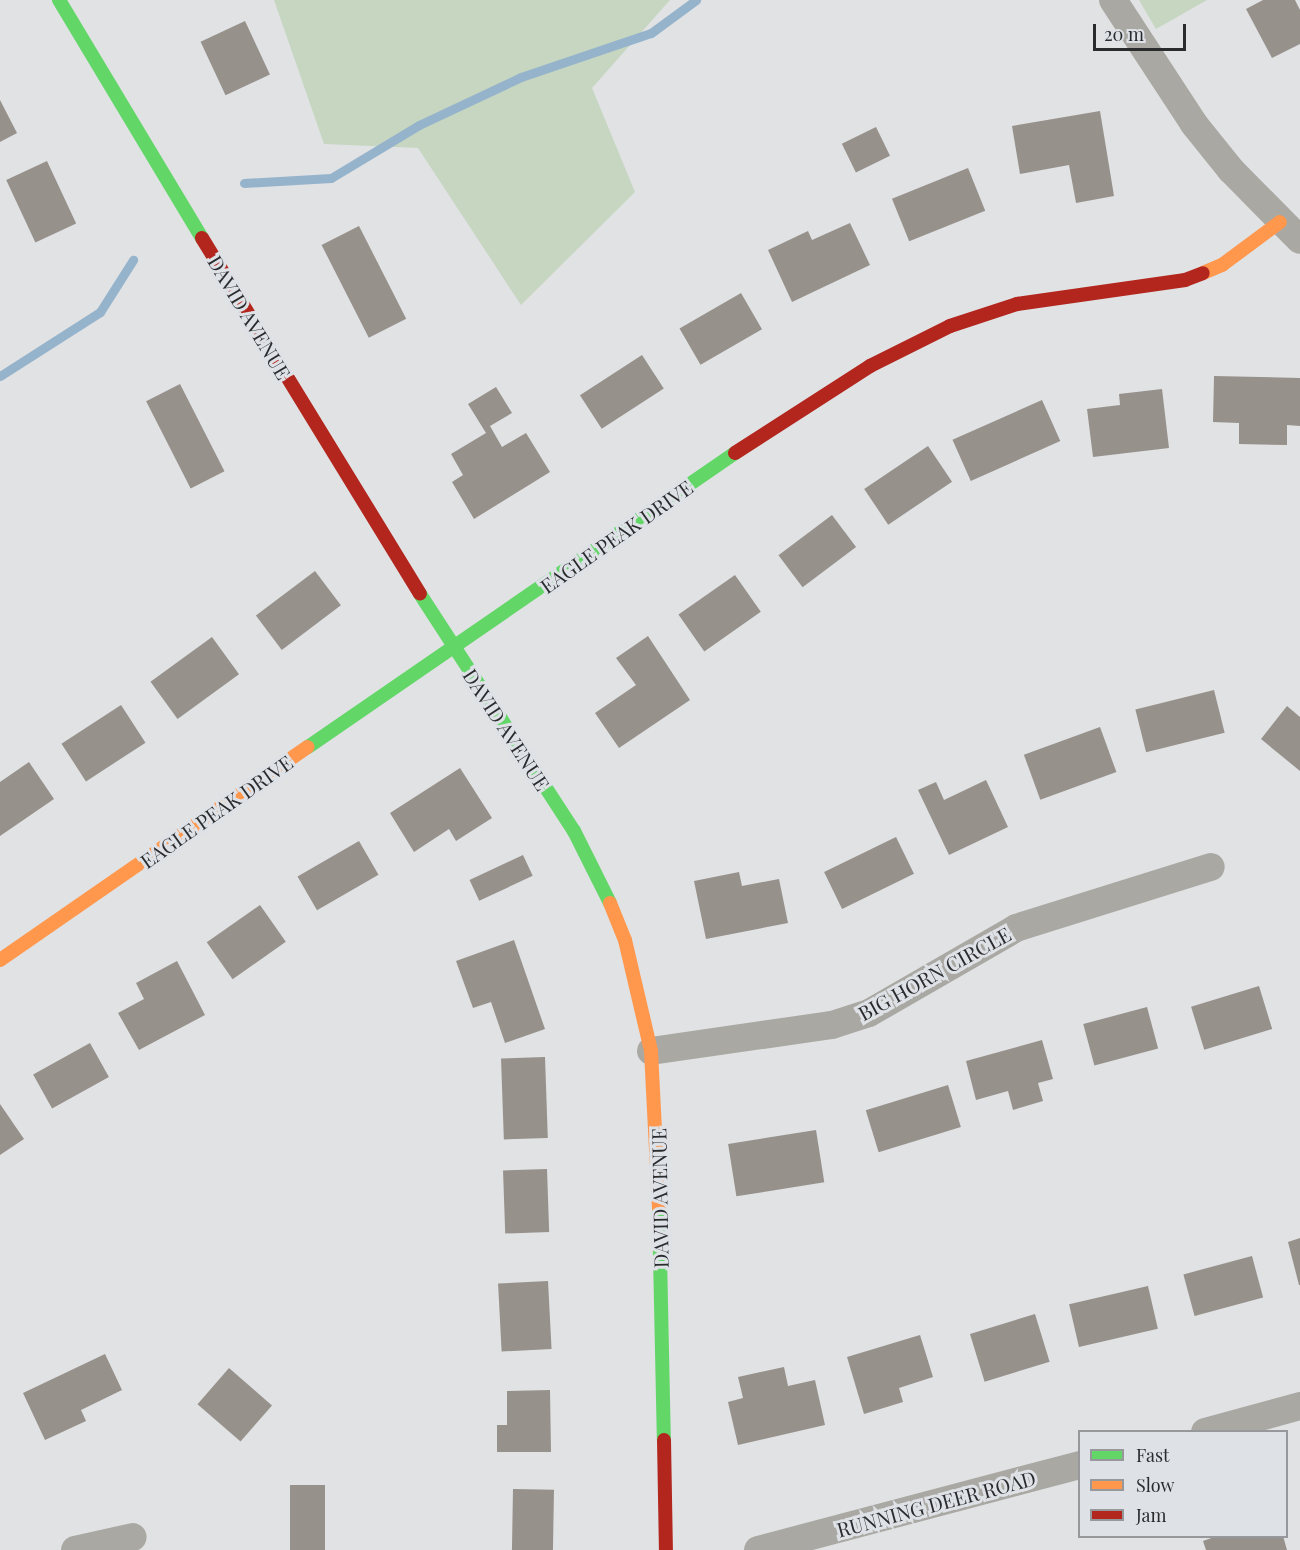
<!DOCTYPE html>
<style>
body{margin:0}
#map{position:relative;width:1300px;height:1550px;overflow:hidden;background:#e0e2e4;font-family:"Playfair Display",serif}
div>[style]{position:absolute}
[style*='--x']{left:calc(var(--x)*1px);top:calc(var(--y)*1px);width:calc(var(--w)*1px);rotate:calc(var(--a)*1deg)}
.green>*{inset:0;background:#c6d6c1}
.stream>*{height:9px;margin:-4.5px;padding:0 4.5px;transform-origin:4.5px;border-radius:4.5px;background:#96b3cc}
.building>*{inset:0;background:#97918c;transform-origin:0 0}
.street>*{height:28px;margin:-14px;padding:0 14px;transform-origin:14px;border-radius:14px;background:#aaa8a3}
.fast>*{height:14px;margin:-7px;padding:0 7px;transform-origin:7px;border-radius:7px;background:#63d668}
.slow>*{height:14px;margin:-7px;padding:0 7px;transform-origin:7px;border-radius:7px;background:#ff974d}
.jam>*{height:14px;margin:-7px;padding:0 7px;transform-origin:7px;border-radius:7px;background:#b3261e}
span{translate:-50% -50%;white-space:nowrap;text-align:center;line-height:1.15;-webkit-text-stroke:6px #dee1e6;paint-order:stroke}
.street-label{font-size:20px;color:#2a2b2d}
.legend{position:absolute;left:1078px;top:1430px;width:210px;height:108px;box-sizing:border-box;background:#dee1e6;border:2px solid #96989c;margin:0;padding:8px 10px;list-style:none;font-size:18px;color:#2a2b2d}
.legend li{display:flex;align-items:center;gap:12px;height:30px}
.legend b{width:30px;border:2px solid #96989c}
.scale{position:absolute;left:1093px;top:24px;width:93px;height:27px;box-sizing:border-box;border:3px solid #2a2b2d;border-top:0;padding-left:8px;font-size:18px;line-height:21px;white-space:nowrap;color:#2a2b2d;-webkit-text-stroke:4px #dee1e6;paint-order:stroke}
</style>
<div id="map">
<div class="green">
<i style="clip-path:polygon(274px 0,670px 0,592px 88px,635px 192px,521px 305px,418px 148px,324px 144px)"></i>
<i style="clip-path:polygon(1139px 0,1207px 0,1156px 29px)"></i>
</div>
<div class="stream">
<i style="--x:244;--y:183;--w:87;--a:-3.3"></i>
<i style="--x:331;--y:178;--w:103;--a:-31.1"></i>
<i style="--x:419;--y:125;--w:113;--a:-25.2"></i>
<i style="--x:521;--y:77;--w:137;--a:-18.7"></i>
<i style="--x:651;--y:33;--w:56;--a:-36.3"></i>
<i style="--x:0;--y:376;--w:119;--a:-32.6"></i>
<i style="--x:100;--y:312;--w:62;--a:-57.6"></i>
</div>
<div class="building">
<i style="clip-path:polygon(1263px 0,1295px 0,1300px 10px,1300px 44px,1272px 58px,1246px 9px)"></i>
<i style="left:245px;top:21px;width:59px;height:49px;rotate:65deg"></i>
<i style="clip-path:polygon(0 100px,17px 133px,0 142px)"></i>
<i style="clip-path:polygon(1100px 111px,1114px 196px,1076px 203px,1069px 165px,1020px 174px,1012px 126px)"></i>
<i style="left:876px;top:127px;width:32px;height:38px;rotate:64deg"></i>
<i style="left:47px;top:161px;width:69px;height:45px;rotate:65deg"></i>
<i style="left:968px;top:168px;width:46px;height:82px;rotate:68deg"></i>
<i style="clip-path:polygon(850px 223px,870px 265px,792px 302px,768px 250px,808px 231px,812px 240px)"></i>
<i style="left:359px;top:226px;width:104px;height:42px;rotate:63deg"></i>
<i style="left:741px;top:293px;width:42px;height:71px;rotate:60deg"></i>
<i style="left:642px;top:355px;width:40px;height:74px;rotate:57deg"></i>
<i style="clip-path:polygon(1214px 376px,1300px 378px,1300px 426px,1287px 425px,1287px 445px,1239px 444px,1239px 423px,1213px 422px)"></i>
<i style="left:180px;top:384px;width:98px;height:38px;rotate:63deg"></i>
<i style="clip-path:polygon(496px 387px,512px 413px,490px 426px,502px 447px,526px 433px,550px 472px,474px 519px,452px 482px,463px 475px,451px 454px,486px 433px,468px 404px)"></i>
<i style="clip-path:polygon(1162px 389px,1169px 448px,1093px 457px,1087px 409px,1120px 405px,1119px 394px)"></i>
<i style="left:1042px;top:400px;width:45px;height:98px;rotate:66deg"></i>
<i style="left:928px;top:446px;width:43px;height:77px;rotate:56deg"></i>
<i style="left:832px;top:515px;width:40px;height:67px;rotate:53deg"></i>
<i style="left:315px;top:571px;width:43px;height:74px;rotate:53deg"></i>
<i style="left:735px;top:575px;width:45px;height:69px;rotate:55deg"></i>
<i style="clip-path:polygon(648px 636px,690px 700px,619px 748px,595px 713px,636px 685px,616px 658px)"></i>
<i style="left:212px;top:637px;width:46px;height:76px;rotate:54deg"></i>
<i style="left:1214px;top:690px;width:44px;height:81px;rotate:76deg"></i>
<i style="left:121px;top:705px;width:45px;height:71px;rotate:57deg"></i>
<i style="clip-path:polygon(1287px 706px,1300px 717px,1300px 771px,1261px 739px)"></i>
<i style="left:1100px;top:727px;width:48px;height:81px;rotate:70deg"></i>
<i style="clip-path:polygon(29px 762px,54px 799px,0 836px,0 782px)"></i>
<i style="clip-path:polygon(460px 768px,492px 818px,456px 841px,449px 829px,414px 852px,390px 813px)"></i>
<i style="clip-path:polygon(986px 780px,1008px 827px,949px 855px,918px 790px,936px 782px,944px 800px)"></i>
<i style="left:896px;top:837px;width:41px;height:80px;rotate:64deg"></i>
<i style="left:359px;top:841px;width:39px;height:71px;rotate:60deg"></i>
<i style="left:523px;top:855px;width:23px;height:59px;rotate:65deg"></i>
<i style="clip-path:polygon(739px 872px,742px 886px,779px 879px,788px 923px,706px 939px,694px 881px)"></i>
<i style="left:260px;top:905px;width:45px;height:65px;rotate:55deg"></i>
<i style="clip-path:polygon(514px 940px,545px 1029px,505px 1043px,491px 1002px,473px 1008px,456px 961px)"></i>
<i style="clip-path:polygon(177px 961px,205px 1015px,139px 1050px,118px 1013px,144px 999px,136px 983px)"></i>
<i style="left:1259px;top:986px;width:45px;height:71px;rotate:73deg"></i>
<i style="left:1147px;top:1007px;width:43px;height:66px;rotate:75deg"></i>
<i style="clip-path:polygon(1042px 1040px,1053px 1079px,1038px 1083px,1043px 1101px,1013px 1110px,1008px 1091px,976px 1100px,966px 1061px)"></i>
<i style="left:90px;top:1043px;width:39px;height:65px;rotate:61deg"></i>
<i style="left:545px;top:1057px;width:81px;height:44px;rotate:88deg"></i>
<i style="left:948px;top:1085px;width:44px;height:86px;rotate:73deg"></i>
<i style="clip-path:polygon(0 1104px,24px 1139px,0 1155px)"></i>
<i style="left:816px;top:1130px;width:53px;height:89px;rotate:81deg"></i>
<i style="left:547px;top:1169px;width:63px;height:44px;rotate:88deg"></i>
<i style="clip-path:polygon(1300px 1238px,1300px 1285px,1299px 1285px,1288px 1242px)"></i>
<i style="left:1252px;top:1256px;width:43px;height:71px;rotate:75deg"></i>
<i style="left:548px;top:1281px;width:68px;height:50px;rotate:87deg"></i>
<i style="left:1148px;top:1286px;width:44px;height:81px;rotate:77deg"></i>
<i style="left:1035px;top:1314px;width:50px;height:68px;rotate:73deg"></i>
<i style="clip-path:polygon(920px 1335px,933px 1377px,899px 1388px,903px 1402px,864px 1414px,847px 1357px)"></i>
<i style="clip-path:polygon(105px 1354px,122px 1390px,81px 1410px,86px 1421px,45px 1440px,23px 1393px)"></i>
<i style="clip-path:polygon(784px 1367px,788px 1386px,815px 1380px,825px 1425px,738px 1445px,728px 1402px,743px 1398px,738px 1377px)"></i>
<i style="left:229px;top:1368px;width:57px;height:48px;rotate:41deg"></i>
<i style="clip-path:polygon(550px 1390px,551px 1452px,497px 1452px,497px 1425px,507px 1425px,507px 1391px)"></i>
<i style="left:290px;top:1485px;width:35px;height:65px"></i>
<i style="left:513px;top:1489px;width:41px;height:61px;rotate:1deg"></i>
<i style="clip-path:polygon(1217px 1536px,1283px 1536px,1287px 1550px,1206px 1550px,1203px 1541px)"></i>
</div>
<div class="street">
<i style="--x:1113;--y:0;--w:148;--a:56.8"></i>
<i style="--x:1194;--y:124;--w:59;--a:51.2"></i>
<i style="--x:1231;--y:170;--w:98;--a:45.4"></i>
<i style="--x:651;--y:1051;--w:183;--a:-8.2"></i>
<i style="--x:832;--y:1025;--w:39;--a:-18"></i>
<i style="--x:869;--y:1013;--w:170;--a:-30"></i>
<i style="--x:1016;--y:928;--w:204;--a:-17.4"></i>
<i style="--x:1205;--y:1432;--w:98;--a:-15.3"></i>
<i style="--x:75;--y:1550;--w:59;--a:-12.6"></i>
<i style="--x:758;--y:1550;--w:333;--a:-14.8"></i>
</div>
<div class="fast">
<i style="--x:59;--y:0;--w:278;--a:59"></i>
<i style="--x:420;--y:594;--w:283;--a:57"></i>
<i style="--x:574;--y:831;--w:80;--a:63.4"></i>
<i style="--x:308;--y:747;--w:518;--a:-34.55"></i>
<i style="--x:659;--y:1208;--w:232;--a:88.8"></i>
</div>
<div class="slow">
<i style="--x:1203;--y:273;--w:21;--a:-23"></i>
<i style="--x:1222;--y:265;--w:72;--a:-36.6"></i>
<i style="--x:610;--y:903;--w:40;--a:68"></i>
<i style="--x:625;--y:940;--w:114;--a:76.8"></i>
<i style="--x:651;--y:1051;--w:157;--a:87.1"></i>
<i style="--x:0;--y:960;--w:374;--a:-34.7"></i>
</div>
<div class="jam">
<i style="--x:202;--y:238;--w:417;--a:58.5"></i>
<i style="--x:735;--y:453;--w:161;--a:-32.8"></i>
<i style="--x:870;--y:366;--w:89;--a:-26.6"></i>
<i style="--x:950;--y:326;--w:71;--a:-18.2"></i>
<i style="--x:1017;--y:304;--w:170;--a:-8.1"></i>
<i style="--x:1185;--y:280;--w:19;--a:-21"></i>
<i style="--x:664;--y:1440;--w:110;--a:89"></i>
</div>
<div class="street-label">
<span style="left:250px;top:317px;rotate:59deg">DAVID AVENUE</span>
<span style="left:616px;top:536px;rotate:-35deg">EAGLE PEAK DRIVE</span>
<span style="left:507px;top:729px;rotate:57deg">DAVID AVENUE</span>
<span style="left:216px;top:811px;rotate:-35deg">EAGLE PEAK DRIVE</span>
<span style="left:934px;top:973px;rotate:-29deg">BIG HORN CIRCLE</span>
<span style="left:659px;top:1198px;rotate:-91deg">DAVID AVENUE</span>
<span style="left:936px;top:1503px;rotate:-15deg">RUNNING DEER ROAD</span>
</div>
<ul class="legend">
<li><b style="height:8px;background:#63d668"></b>Fast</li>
<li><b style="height:8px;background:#ff974d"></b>Slow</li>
<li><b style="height:8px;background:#b3261e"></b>Jam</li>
</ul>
<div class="scale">20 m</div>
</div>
